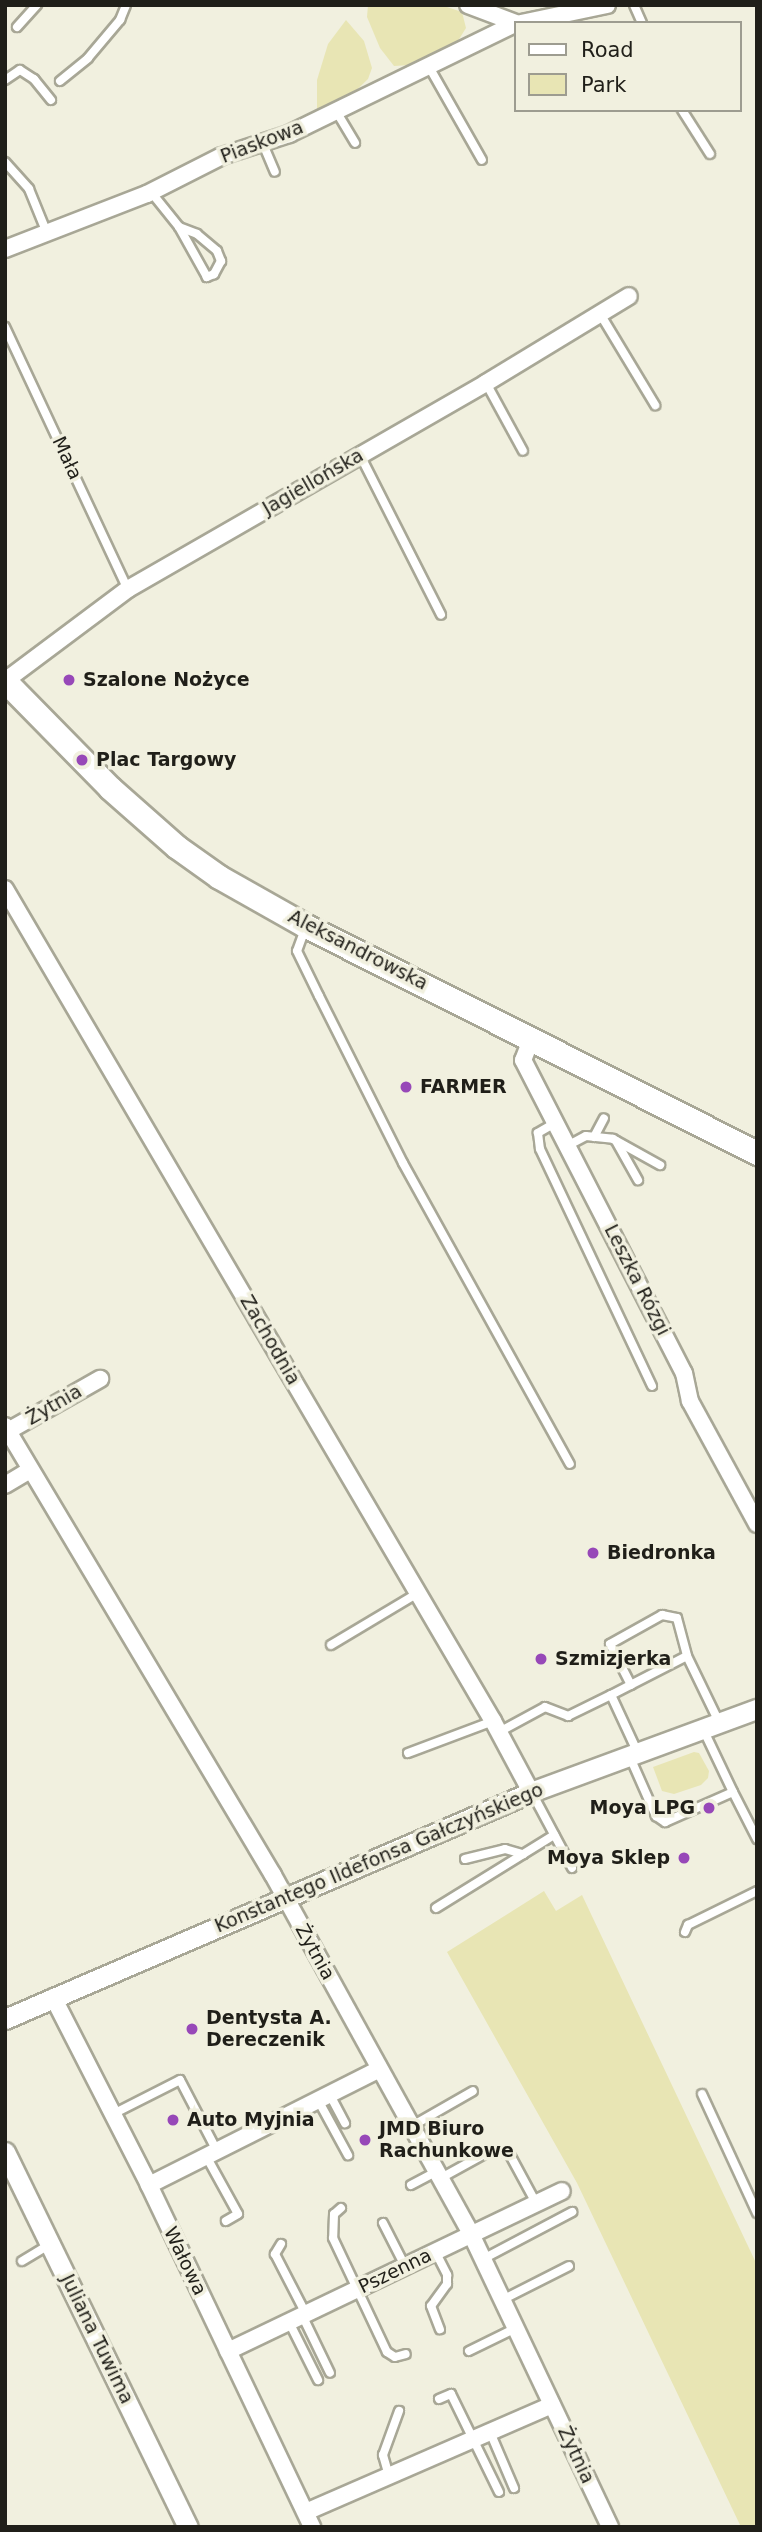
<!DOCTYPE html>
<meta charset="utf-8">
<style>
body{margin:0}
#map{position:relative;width:762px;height:2532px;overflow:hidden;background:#f1f0df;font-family:"DejaVu Sans",sans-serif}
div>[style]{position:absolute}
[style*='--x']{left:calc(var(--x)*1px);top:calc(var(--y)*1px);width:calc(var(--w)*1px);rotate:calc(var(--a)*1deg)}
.green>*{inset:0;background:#e8e5b4}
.roads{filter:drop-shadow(2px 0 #a8a796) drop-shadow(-2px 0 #a8a796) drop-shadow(0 2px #a8a796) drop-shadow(0 -2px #a8a796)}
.service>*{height:8px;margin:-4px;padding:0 4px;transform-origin:4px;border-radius:4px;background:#fff}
.minor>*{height:16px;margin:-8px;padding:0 8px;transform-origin:8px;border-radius:8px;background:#fff}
.tertiary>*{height:19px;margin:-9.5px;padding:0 9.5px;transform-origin:9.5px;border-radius:9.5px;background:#fff}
.secondary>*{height:23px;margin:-11.5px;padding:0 11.5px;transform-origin:11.5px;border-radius:11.5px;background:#fff}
.dots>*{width:19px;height:19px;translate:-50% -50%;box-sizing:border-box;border:4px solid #f1f0df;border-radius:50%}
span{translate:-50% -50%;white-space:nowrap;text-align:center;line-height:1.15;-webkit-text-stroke:7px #f1f0df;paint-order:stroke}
.street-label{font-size:19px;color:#201f19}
.poi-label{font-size:19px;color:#201f19;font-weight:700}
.left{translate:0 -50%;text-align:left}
.right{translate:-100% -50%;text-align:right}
.frame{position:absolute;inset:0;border:7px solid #201f19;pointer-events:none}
.legend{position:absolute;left:514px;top:21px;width:228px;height:91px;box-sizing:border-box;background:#f1f0df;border:2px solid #9d9c90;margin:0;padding:9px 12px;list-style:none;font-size:21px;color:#201f19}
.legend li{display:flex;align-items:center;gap:14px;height:35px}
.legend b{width:35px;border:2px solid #9d9c90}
</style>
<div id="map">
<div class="green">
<div style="clip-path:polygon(368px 5px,441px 5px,462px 12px,466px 28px,456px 44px,410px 65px,394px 66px,380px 48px,367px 17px)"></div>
<div style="clip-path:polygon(346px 20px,364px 41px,372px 68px,368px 79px,340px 106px,317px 111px,317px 80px,328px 44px)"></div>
<div style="clip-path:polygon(694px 1752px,699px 1753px,709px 1771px,708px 1778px,701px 1785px,674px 1794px,662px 1791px,653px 1767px)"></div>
<div style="clip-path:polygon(544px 1891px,556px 1911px,582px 1895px,757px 2265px,757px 2527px,741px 2527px,577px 2183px,447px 1952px)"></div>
</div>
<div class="roads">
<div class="service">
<div style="--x:634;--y:5;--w:20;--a:66"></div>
<div style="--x:17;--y:27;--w:30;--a:-48"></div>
<div style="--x:428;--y:65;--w:109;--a:60.4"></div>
<div style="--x:5;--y:80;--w:18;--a:-34"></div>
<div style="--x:20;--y:70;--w:17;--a:33"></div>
<div style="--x:34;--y:79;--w:27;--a:51"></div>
<div style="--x:60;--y:81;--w:36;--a:-39"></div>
<div style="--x:88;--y:58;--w:50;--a:-49.9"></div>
<div style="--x:120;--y:20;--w:16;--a:-68"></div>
<div style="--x:682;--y:110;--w:52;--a:57.5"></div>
<div style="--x:336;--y:111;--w:37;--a:59"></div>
<div style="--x:263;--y:144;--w:30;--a:67"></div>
<div style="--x:5;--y:162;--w:36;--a:48"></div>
<div style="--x:29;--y:189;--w:48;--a:67.8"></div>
<div style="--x:151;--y:192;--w:45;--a:51.3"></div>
<div style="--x:179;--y:227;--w:19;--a:21"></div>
<div style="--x:197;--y:234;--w:26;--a:40"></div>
<div style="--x:217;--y:251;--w:11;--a:68"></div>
<div style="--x:221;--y:261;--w:15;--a:118"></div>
<div style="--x:214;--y:274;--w:8;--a:157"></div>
<div style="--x:207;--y:277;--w:57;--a:-119.2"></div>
<div style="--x:599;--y:312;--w:109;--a:58.9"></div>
<div style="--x:5;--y:327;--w:289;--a:64.9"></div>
<div style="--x:486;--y:383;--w:77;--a:61.4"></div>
<div style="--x:360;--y:455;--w:179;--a:63.1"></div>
<div style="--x:305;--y:929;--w:23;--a:110"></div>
<div style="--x:297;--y:951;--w:50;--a:63.9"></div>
<div style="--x:319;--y:996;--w:187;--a:63.3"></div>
<div style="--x:403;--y:1163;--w:344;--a:61"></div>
<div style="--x:555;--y:1123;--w:20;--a:150"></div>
<div style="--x:538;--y:1133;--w:16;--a:83"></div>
<div style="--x:540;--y:1149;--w:262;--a:64.7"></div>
<div style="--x:594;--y:1137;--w:21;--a:-62"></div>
<div style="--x:616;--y:1141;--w:45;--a:60.6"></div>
<div style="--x:567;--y:1146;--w:21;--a:-28"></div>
<div style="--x:586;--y:1136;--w:27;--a:6"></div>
<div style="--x:613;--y:1139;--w:54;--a:29"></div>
<div style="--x:331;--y:1645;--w:101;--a:-30.9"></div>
<div style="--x:631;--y:1685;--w:46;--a:-117.1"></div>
<div style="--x:610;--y:1644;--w:60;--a:-29.1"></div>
<div style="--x:662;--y:1615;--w:15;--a:11"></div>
<div style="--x:677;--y:1618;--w:39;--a:75"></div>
<div style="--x:611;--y:1695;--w:85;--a:-27.2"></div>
<div style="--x:687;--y:1656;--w:73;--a:64.1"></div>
<div style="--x:499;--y:1732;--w:52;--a:-28.5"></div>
<div style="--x:545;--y:1707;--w:25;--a:21"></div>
<div style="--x:568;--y:1716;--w:48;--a:-26"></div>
<div style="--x:611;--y:1695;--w:62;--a:65.1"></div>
<div style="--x:408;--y:1753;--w:91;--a:-20.6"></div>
<div style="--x:629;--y:1755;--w:67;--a:66.1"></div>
<div style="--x:656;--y:1816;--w:11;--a:34"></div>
<div style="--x:665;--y:1822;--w:74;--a:-23.8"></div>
<div style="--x:733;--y:1792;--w:70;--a:-115.5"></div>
<div style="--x:733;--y:1792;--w:53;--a:62.9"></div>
<div style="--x:532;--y:1793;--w:85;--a:61.9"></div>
<div style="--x:465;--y:1859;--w:41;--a:-14"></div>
<div style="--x:505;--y:1849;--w:19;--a:16"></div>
<div style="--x:436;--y:1908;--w:139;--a:-31.7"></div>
<div style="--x:685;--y:1932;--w:8;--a:-67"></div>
<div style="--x:688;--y:1925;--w:77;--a:-26.2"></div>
<div style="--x:702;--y:2094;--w:131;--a:65.2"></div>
<div style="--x:330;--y:2095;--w:32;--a:62"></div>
<div style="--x:318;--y:2100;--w:63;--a:61.4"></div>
<div style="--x:113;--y:2114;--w:75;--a:-26.9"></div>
<div style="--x:180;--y:2080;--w:80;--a:62.5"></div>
<div style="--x:412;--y:2126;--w:70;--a:-29.8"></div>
<div style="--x:206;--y:2156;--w:66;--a:61.1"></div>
<div style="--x:238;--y:2214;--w:14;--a:150"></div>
<div style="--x:441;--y:2178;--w:58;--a:-28.8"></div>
<div style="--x:492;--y:2150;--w:17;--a:10"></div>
<div style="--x:509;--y:2153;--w:57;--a:61.6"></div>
<div style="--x:411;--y:2185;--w:30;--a:-28"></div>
<div style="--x:341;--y:2208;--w:9;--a:139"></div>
<div style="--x:334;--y:2214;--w:24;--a:92"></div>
<div style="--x:333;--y:2238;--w:126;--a:64.7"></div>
<div style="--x:387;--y:2352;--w:9;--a:32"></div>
<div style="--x:395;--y:2357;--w:11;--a:-15"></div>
<div style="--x:383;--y:2223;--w:48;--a:62.9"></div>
<div style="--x:281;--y:2244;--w:12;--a:121"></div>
<div style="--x:275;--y:2254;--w:68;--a:62.7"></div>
<div style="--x:435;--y:2251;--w:27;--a:63"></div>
<div style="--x:447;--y:2275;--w:9;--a:90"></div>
<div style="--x:447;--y:2284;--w:27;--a:126"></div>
<div style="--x:431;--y:2306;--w:25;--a:69"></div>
<div style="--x:483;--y:2259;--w:101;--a:-27.8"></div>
<div style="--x:22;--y:2261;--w:31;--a:-31"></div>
<div style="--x:502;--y:2300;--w:75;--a:-26.9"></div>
<div style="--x:302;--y:2315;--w:64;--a:64.2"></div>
<div style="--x:289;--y:2322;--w:65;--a:63.4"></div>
<div style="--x:469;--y:2351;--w:52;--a:-26.1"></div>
<div style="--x:439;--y:2399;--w:13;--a:-23"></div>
<div style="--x:451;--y:2394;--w:109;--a:63.9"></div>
<div style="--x:490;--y:2432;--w:61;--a:66.8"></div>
<div style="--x:389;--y:2476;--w:22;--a:-106"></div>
<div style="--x:383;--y:2455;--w:47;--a:-70"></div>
</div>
<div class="minor">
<div style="--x:468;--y:5;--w:51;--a:20.6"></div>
<div style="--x:521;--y:23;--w:88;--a:-11.8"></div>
<div style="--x:5;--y:249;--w:152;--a:-21.2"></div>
<div style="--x:147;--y:194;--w:84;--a:-26.9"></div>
<div style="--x:222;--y:156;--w:71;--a:-18.2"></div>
<div style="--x:289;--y:134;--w:251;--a:-26"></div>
<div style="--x:5;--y:681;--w:154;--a:-36.8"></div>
<div style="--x:128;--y:589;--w:413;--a:-29.9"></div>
<div style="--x:486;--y:383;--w:167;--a:-31.3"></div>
<div style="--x:5;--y:889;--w:965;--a:59.61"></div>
<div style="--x:493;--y:1721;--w:81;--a:61.8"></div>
<div style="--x:532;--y:1037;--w:25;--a:111"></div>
<div style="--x:523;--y:1060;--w:352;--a:62.8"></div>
<div style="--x:684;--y:1373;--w:29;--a:78"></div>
<div style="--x:690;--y:1401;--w:140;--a:61.4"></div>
<div style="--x:5;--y:1426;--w:523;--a:59.17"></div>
<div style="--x:273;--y:1875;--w:410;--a:61.1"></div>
<div style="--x:471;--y:2234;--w:324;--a:64.6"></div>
<div style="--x:8;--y:1431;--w:106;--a:-29.5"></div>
<div style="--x:5;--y:1485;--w:29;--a:-31"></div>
<div style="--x:53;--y:1997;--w:211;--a:62.9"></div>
<div style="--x:149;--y:2185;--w:379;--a:64.5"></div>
<div style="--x:149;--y:2185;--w:258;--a:-26.7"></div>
<div style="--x:228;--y:2351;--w:370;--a:-25.6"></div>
<div style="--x:306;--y:2512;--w:268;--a:-23.5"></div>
</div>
<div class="tertiary">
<div style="--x:5;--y:2019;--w:573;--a:-23.34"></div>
<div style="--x:531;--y:1792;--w:241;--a:-20.2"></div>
<div style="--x:5;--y:2152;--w:417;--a:64"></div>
</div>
<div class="secondary">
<div style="--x:5;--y:681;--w:150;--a:45.5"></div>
<div style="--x:110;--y:788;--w:89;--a:41.4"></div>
<div style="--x:177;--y:847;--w:52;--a:35.5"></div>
<div style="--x:219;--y:877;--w:100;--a:29.4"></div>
<div style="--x:306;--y:926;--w:505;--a:26.72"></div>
</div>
</div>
<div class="dots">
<div style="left:69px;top:680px;background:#9748b8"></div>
<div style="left:82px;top:760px;background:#9748b8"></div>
<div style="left:406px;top:1087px;background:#9748b8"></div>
<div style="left:593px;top:1553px;background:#9748b8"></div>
<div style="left:541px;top:1659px;background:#9748b8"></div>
<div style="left:709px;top:1808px;background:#9748b8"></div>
<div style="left:684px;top:1858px;background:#9748b8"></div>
<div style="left:192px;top:2029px;background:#9748b8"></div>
<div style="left:173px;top:2120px;background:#9748b8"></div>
<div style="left:365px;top:2140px;background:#9748b8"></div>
</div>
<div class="street-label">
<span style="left:262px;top:142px;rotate:-21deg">Piaskowa</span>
<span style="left:67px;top:458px;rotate:65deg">Mała</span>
<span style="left:313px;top:482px;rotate:-30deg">Jagiellońska</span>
<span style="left:358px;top:950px;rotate:27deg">Aleksandrowska</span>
<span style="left:637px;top:1280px;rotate:63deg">Leszka Rózgi</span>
<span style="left:270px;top:1340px;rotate:60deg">Zachodnia</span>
<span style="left:54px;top:1405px;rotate:-30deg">Żytnia</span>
<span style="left:379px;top:1858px;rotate:-23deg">Konstantego Ildefonsa Gałczyńskiego</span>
<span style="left:315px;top:1952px;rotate:61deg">Żytnia</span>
<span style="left:185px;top:2261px;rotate:64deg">Wałowa</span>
<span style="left:395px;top:2271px;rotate:-26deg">Pszenna</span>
<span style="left:97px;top:2339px;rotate:64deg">Juliana Tuwima</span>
<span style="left:576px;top:2455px;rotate:65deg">Żytnia</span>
</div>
<div class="poi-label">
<span class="left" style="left:83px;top:680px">Szalone Nożyce</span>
<span class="left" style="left:96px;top:760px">Plac Targowy</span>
<span class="left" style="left:420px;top:1087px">FARMER</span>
<span class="left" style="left:607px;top:1553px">Biedronka</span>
<span class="left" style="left:555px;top:1659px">Szmizjerka</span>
<span class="right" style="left:695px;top:1808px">Moya LPG</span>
<span class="right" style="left:670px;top:1858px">Moya Sklep</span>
<span class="left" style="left:206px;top:2029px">Dentysta A.<br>Dereczenik</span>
<span class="left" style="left:187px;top:2120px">Auto Myjnia</span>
<span class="left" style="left:379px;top:2140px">JMD Biuro<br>Rachunkowe</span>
</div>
<div class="frame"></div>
<ul class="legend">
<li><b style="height:9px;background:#fff"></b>Road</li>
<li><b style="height:19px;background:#e8e5b4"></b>Park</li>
</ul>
</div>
